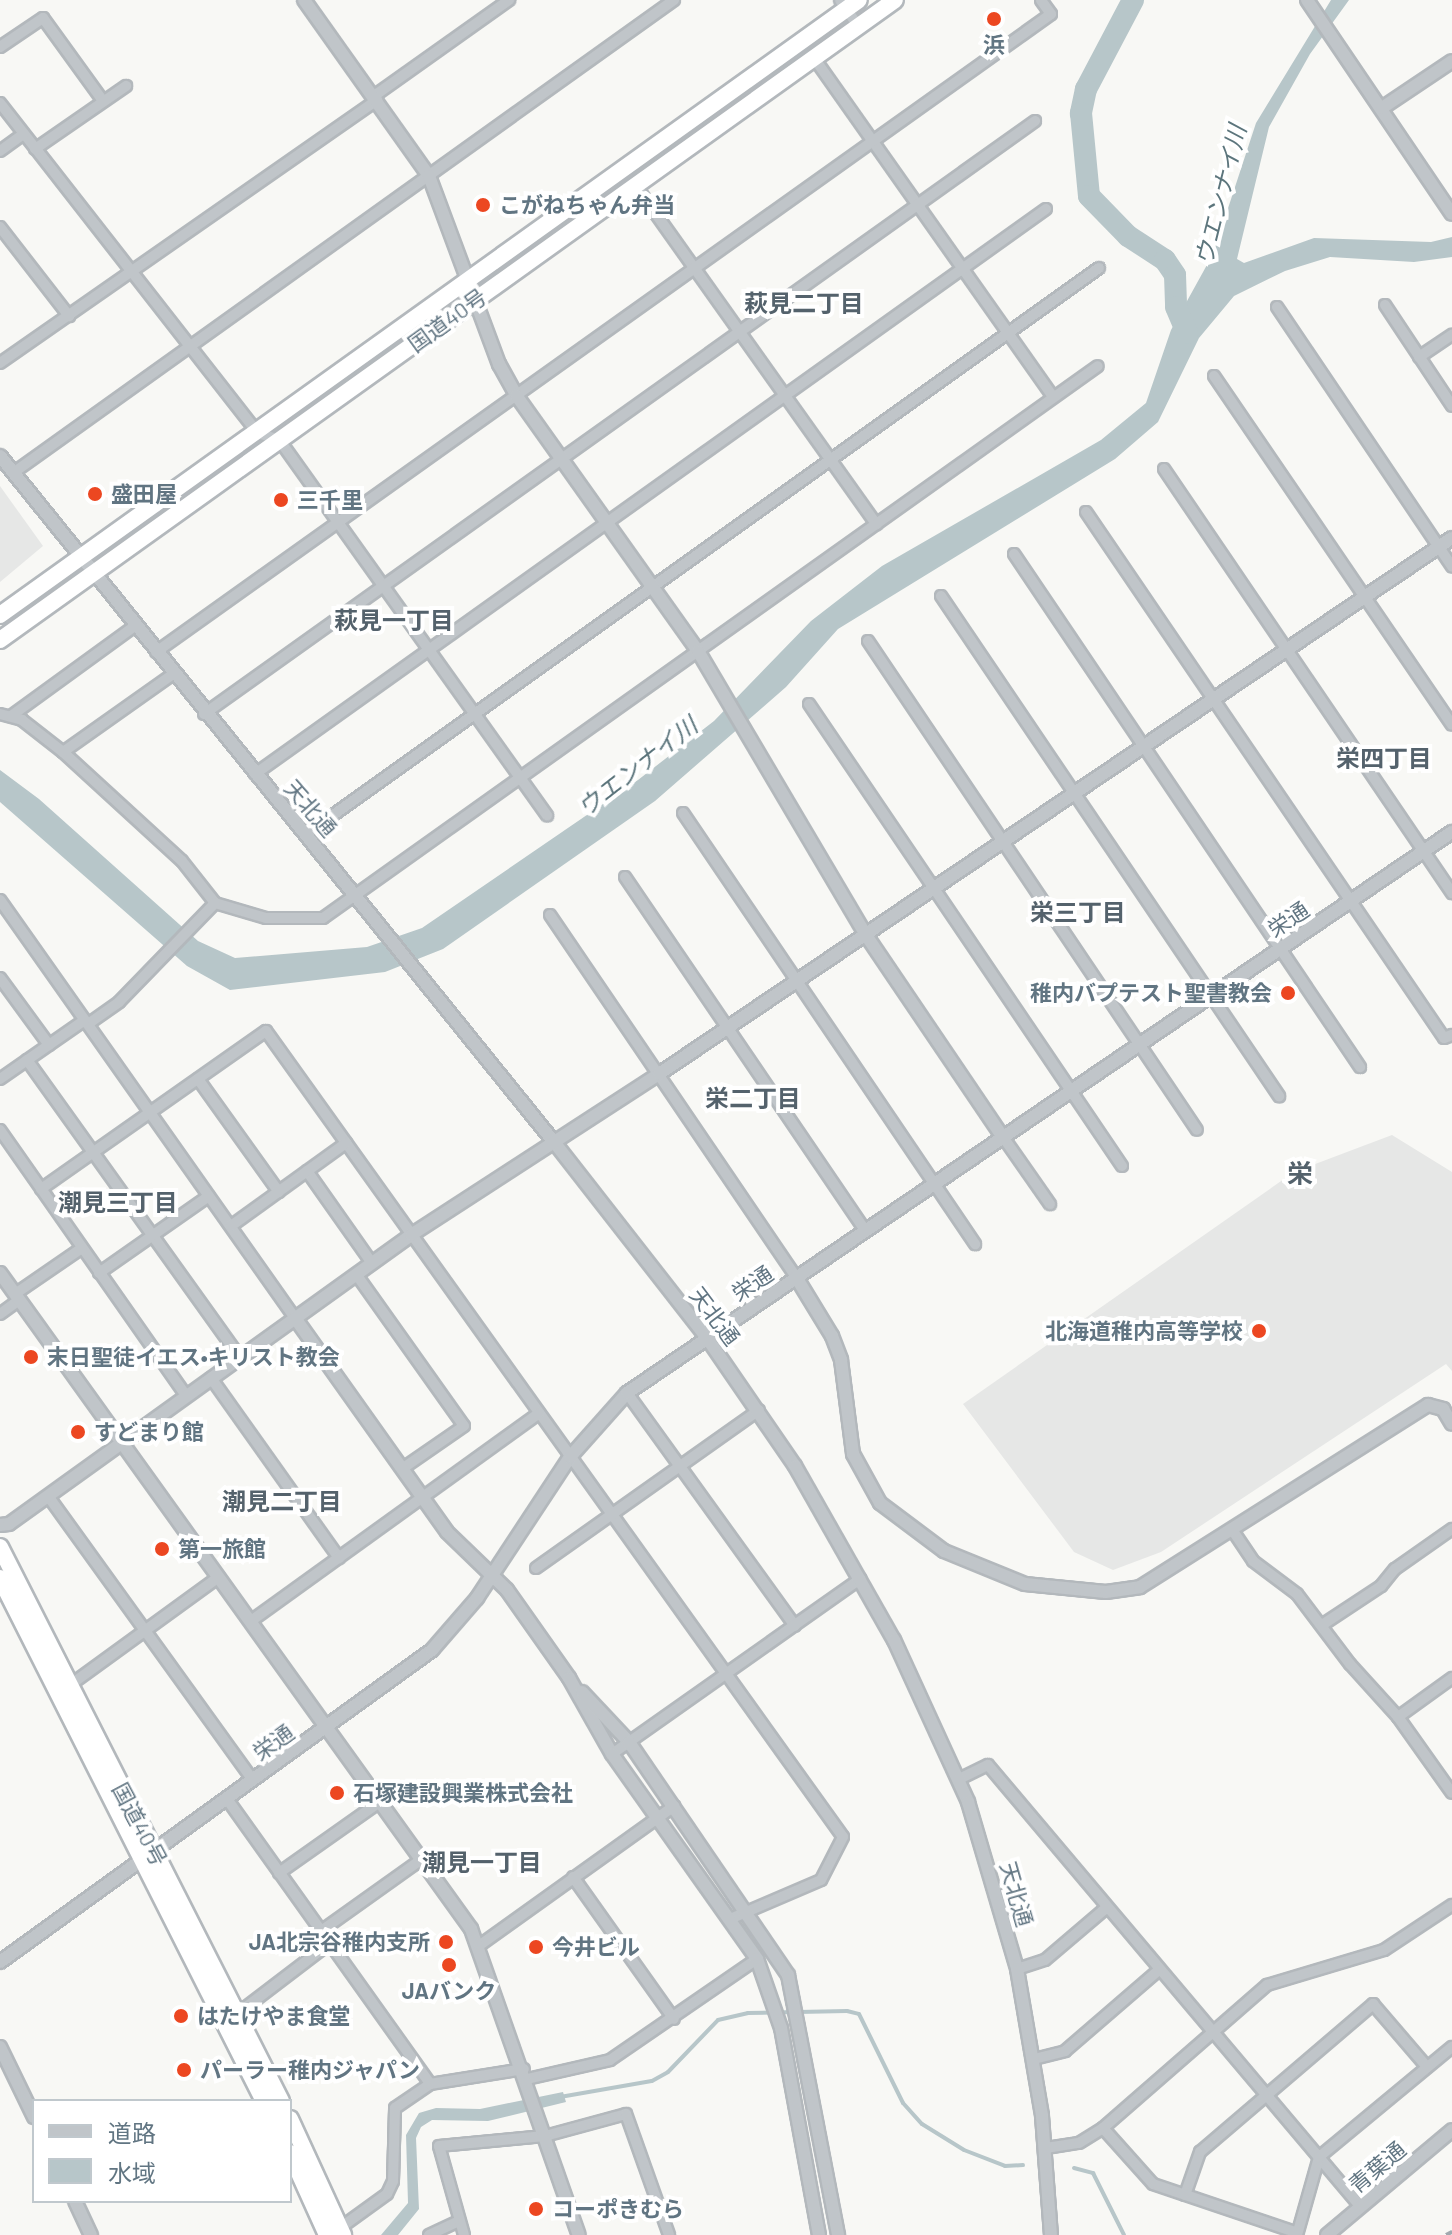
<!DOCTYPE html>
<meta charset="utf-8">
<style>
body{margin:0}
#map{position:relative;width:1452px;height:2235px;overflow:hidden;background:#f8f8f5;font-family:Barlow,"Noto Sans JP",sans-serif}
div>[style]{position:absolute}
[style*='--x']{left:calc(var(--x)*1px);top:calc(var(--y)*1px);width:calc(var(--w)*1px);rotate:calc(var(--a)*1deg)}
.built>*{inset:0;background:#e6e7e6}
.water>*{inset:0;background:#b7c6c9}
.stream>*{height:4px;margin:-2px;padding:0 2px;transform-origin:2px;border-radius:2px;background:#b7c6c9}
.river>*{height:22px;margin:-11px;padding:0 11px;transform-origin:11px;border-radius:11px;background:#b7c6c9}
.roads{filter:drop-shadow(2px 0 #b3b8bc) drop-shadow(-2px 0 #b3b8bc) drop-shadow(0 2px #b3b8bc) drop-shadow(0 -2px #b3b8bc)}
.minor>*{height:10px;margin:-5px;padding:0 5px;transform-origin:5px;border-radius:5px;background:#c0c5c9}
.tertiary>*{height:12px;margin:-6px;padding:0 6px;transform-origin:6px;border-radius:6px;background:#c0c5c9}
.trunk>*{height:16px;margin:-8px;padding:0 8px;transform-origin:8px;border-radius:8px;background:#fff}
.rail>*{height:4px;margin-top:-2px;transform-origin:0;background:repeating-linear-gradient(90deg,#a1a9af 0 12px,transparent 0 18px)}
.dots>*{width:22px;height:22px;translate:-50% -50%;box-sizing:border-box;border:4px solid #fff;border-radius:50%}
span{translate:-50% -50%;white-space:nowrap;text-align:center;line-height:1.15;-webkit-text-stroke:8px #fff;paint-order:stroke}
.poi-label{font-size:22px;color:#617582;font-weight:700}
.left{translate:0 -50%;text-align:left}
.right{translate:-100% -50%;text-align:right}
.street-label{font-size:22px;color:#617582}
.water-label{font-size:24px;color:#5c757c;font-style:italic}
.neighbourhood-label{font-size:24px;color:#54626c;font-weight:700}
.quarter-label{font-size:26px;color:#54626c;font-weight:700}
.legend{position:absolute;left:32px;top:2099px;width:260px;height:104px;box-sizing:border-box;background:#fff;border:2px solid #c0c8cd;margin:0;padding:10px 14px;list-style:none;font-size:24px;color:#617582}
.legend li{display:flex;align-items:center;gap:16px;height:40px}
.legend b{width:40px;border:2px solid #c0c8cd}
</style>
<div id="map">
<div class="built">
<div style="clip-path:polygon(0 486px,43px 546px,0 582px)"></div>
<div style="clip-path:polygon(1392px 1135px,1452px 1172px,1452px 1371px,1446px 1364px,1161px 1552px,1113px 1570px,1074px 1552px,963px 1404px,1294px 1172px)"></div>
</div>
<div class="water">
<div style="clip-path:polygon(1331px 0,1349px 0,1310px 54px,1269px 127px,1237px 259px,1244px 263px,1314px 238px,1431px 242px,1452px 237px,1452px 257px,1414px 262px,1330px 257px,1285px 271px,1234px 296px,1199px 338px,1158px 422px,1115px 459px,838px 629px,786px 687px,655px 801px,443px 949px,385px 972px,230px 990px,187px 966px,0 802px,0 770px,39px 799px,198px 941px,235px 958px,367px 947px,422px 928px,638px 780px,714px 721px,811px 621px,882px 566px,1101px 440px,1146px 403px,1171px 330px,1213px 254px,1256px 123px)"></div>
<div style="clip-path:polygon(563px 2092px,566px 2102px,488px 2121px,432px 2120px,421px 2127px,416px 2138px,419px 2209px,398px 2235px,381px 2235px,408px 2203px,406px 2135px,419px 2113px,436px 2108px,480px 2109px)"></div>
</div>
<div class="stream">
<div style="--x:560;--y:2097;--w:93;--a:-9.9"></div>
<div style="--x:652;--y:2081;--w:18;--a:-29"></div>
<div style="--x:668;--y:2072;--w:72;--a:-46.1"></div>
<div style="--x:718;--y:2020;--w:31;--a:-13"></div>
<div style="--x:748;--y:2013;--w:99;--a:-1.2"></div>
<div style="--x:847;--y:2011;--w:12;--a:14"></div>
<div style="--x:859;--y:2014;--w:99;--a:63.7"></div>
<div style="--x:903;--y:2103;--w:28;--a:48"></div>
<div style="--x:922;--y:2124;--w:49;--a:31.8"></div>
<div style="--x:964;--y:2150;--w:44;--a:21.3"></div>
<div style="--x:1005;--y:2166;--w:18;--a:-3"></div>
<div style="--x:1074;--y:2168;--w:20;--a:15"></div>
<div style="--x:1093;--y:2173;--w:69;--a:63.4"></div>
</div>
<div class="river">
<div style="--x:1133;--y:0;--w:101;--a:117.8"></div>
<div style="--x:1086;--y:89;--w:25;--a:102"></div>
<div style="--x:1081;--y:113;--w:83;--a:84.5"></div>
<div style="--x:1089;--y:196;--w:56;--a:45.7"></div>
<div style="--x:1128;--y:236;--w:44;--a:33"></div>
<div style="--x:1165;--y:260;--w:18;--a:56"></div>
<div style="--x:1175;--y:275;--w:32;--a:88"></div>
<div style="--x:1176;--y:307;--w:28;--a:67"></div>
</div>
<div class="roads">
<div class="minor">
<div style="--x:840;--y:0;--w:32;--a:55"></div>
<div style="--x:0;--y:47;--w:52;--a:-34"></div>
<div style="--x:43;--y:18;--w:102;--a:54.1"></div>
<div style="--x:814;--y:58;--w:415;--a:54.8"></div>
<div style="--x:374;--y:96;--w:166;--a:-35.4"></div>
<div style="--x:0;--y:103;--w:417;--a:52"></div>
<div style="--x:257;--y:432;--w:25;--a:21"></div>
<div style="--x:280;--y:441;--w:460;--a:54.5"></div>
<div style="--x:35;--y:149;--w:111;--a:-34.7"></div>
<div style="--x:0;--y:151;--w:29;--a:-36"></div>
<div style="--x:636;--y:186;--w:415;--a:54.6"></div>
<div style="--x:0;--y:227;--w:113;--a:52.2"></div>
<div style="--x:1385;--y:305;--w:121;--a:56.4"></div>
<div style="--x:1277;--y:307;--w:313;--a:56"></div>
<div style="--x:1419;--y:357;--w:40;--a:-34"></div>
<div style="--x:0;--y:363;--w:460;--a:-34.9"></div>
<div style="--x:1214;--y:376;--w:422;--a:55.7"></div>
<div style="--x:1164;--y:469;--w:513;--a:55.81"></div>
<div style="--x:13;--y:473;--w:813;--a:-35.59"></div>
<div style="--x:1086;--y:512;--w:636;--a:55.76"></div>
<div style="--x:1444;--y:1038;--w:9;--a:-21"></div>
<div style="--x:1014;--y:554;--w:619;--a:56"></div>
<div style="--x:941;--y:596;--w:604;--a:55.94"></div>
<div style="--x:868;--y:641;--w:589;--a:56.07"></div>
<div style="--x:156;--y:652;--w:1099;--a:-35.48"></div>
<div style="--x:1051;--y:14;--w:17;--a:-126"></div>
<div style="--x:809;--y:704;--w:558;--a:55.88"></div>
<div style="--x:0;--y:714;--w:23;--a:15"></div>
<div style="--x:22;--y:720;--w:52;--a:38"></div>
<div style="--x:63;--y:752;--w:161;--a:42.5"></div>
<div style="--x:182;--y:861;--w:53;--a:51.8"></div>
<div style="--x:215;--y:903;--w:53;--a:16.4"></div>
<div style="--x:266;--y:918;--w:57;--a:0"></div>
<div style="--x:323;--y:918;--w:951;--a:-35.46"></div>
<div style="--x:204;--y:714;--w:1021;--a:-35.51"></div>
<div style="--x:11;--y:716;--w:153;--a:-36"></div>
<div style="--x:63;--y:752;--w:135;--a:-35.3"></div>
<div style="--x:255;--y:774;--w:972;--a:-35.54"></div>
<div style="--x:683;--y:813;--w:521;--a:55.88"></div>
<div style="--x:308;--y:833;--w:972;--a:-35.54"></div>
<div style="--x:625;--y:877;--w:427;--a:55.8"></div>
<div style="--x:0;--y:900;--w:512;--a:54.79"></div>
<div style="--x:550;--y:915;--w:438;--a:55.8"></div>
<div style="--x:0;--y:978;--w:83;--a:53.8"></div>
<div style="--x:88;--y:1024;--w:38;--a:-35"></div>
<div style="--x:119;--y:1002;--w:138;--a:-45.9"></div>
<div style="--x:27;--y:1060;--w:365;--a:54.4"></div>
<div style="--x:0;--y:1079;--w:103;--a:-34.8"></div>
<div style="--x:198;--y:1079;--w:139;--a:54.4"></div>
<div style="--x:0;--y:1130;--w:325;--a:55"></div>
<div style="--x:1003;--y:1137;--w:82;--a:55"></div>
<div style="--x:307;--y:1171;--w:113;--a:54.8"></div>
<div style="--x:41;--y:1189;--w:275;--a:-35.1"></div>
<div style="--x:266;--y:1031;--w:991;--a:54.4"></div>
<div style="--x:843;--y:1837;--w:48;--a:117.1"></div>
<div style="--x:821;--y:1880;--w:99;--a:156.8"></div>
<div style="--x:231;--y:1226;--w:142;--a:-35.8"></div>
<div style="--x:99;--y:1273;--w:134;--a:-35"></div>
<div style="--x:356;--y:1274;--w:186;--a:54.6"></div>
<div style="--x:464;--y:1426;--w:75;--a:145.3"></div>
<div style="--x:15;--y:1294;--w:81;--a:-34.5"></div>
<div style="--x:0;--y:1314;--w:24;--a:-36"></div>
<div style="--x:211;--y:1378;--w:221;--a:54.6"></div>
<div style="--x:627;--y:1393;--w:287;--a:54.2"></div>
<div style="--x:48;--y:1496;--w:350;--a:54.2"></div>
<div style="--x:1233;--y:1531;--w:36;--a:56"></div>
<div style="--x:1253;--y:1561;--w:55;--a:36.9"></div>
<div style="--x:1297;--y:1594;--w:88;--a:52.9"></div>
<div style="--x:1350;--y:1664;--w:72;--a:47.8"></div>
<div style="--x:1398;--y:1717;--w:93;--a:54.6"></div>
<div style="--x:536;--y:1568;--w:273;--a:-35.3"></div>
<div style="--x:251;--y:1621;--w:355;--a:-35.8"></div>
<div style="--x:1322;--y:1625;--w:71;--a:-33.5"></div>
<div style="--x:1381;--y:1586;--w:22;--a:-51"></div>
<div style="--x:1395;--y:1569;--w:70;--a:-35.1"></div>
<div style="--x:66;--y:1688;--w:189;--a:-36"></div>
<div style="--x:1398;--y:1717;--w:67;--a:-35.8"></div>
<div style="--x:612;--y:1754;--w:304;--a:-35.2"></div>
<div style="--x:959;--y:1779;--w:32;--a:-26"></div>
<div style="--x:988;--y:1765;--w:577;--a:49.85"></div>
<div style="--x:227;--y:1799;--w:350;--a:54.5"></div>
<div style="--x:279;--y:1873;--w:125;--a:-35.2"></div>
<div style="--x:573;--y:1877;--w:174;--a:54.6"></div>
<div style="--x:321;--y:1931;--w:124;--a:-35.5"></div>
<div style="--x:480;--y:1945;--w:239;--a:-35.6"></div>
<div style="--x:1017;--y:1969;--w:29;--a:-18"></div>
<div style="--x:1045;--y:1960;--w:80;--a:-40.4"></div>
<div style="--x:233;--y:2017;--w:122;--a:-37.3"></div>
<div style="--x:1034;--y:2059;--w:32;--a:-14"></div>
<div style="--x:1065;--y:2051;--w:124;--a:-40.8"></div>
<div style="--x:527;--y:2079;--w:85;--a:-12.9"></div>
<div style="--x:610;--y:2060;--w:178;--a:-34.5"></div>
<div style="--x:1046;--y:2148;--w:33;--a:-9"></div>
<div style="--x:1079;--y:2143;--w:28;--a:-32"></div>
<div style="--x:1185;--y:2195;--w:46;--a:-70.8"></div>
<div style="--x:1200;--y:2152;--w:228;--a:-40.5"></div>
<div style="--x:1373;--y:2004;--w:83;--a:49.4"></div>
<div style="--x:340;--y:2228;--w:58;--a:-35.9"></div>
<div style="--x:387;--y:2194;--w:14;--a:-65"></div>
<div style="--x:393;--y:2181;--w:73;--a:-88.4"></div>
<div style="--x:395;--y:2108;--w:42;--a:-34.4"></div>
<div style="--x:430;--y:2084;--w:95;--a:-9.1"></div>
<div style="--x:1295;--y:2232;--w:150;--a:-161.3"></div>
<div style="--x:1153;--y:2184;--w:75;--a:-131.8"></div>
<div style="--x:1103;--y:2128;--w:218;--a:-41.1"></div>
<div style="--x:1267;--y:1985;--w:122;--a:-16.7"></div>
<div style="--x:1384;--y:1950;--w:82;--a:-33.5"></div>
<div style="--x:429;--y:2235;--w:33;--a:-25"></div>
<div style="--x:464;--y:2235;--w:92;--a:-105.7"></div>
<div style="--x:439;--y:2146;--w:106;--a:-5.4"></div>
<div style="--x:545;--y:2136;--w:84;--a:-15.2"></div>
<div style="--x:626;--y:2114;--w:128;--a:70.4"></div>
<div style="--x:1297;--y:2235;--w:81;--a:-74.2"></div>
<div style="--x:1319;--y:2157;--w:173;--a:-39.6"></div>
</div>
<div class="tertiary">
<div style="--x:304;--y:0;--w:216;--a:54.6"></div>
<div style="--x:429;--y:176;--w:201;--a:69.6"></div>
<div style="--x:499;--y:364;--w:35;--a:61"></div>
<div style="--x:516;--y:395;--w:314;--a:54.6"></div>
<div style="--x:698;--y:651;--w:330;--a:59.4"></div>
<div style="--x:866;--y:935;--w:244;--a:55.9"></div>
<div style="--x:1307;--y:0;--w:258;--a:55.9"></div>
<div style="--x:1382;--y:108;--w:84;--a:-33.9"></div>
<div style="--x:0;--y:456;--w:882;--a:51.08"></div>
<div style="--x:554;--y:1142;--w:249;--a:52"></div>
<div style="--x:707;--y:1338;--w:155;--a:55.5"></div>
<div style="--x:795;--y:1466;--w:200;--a:60.4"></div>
<div style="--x:894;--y:1640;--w:178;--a:65.4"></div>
<div style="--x:968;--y:1802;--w:174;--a:73.6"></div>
<div style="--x:1017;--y:1969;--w:149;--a:80.3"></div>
<div style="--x:1042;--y:2116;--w:119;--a:85.7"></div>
<div style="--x:0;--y:1273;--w:808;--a:54.32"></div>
<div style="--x:471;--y:1929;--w:324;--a:70.6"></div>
<div style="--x:796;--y:1277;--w:69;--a:58.6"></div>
<div style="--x:832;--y:1336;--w:26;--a:69"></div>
<div style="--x:841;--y:1360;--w:95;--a:82.7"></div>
<div style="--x:853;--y:1454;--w:56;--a:61.1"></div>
<div style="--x:880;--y:1503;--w:80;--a:36.9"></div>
<div style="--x:944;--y:1551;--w:87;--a:22.2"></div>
<div style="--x:1025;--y:1584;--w:81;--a:5.6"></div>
<div style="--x:1106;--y:1592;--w:34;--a:-8"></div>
<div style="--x:1140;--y:1587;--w:341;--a:-32.3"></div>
<div style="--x:1428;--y:1405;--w:16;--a:15"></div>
<div style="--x:1443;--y:1409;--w:17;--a:59"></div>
<div style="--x:295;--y:1318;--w:262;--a:54.6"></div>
<div style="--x:447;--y:1532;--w:83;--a:44"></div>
<div style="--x:507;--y:1590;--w:108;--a:54.8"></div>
<div style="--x:569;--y:1678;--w:87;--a:60.5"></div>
<div style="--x:612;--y:1754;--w:251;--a:54.7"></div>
<div style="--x:757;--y:1959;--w:73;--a:70.8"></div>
<div style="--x:781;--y:2028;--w:210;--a:79.6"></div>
<div style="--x:0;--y:1525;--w:9;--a:-6"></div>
<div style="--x:9;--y:1524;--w:495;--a:-35.7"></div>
<div style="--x:411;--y:1235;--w:296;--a:-33"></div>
<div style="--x:659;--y:1074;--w:957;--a:-34.06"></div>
<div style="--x:582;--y:1692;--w:69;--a:46.8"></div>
<div style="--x:629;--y:1742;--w:282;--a:55.7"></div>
<div style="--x:788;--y:1975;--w:265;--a:79.1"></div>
<div style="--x:0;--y:1962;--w:533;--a:-35.84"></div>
<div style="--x:432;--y:1650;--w:69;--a:-49.1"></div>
<div style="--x:477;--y:1598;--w:169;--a:-56.6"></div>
<div style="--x:570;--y:1457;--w:86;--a:-48.3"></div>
<div style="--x:627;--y:1393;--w:998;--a:-34.22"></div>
<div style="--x:0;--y:2047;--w:78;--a:64.1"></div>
<div style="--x:75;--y:2201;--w:38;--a:65"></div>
<div style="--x:1327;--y:2235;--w:163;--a:-40"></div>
</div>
<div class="trunk">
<div style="--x:0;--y:615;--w:1056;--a:-35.6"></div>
<div style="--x:0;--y:640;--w:1100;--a:-35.57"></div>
<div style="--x:0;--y:1547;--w:621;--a:63.1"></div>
<div style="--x:0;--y:1578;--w:586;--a:63.22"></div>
<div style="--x:290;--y:2119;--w:128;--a:65.4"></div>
<div style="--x:290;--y:2153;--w:90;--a:65.7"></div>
</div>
</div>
<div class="rail">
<div style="--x:1446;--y:2235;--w:7;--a:-27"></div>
</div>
<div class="dots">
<div style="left:994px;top:19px;background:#ec4721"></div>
<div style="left:483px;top:205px;background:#ec4721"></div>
<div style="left:95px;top:494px;background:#ec4721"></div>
<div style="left:281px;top:500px;background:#ec4721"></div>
<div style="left:1288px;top:993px;background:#ec4721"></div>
<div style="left:1259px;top:1331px;background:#ec4721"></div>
<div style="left:31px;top:1357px;background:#ec4721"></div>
<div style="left:78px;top:1432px;background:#ec4721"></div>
<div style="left:162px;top:1549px;background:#ec4721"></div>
<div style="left:337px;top:1793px;background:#ec4721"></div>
<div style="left:446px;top:1942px;background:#ec4721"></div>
<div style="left:536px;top:1947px;background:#ec4721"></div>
<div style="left:449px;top:1965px;background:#ec4721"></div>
<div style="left:181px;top:2016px;background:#ec4721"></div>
<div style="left:184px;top:2070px;background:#ec4721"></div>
<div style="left:536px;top:2209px;background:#ec4721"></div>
</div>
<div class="poi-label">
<span style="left:994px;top:45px">浜</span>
<span class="left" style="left:499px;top:205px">こがねちゃん弁当</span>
<span class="left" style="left:111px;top:494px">盛田屋</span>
<span class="left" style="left:297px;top:500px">三千里</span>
<span class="right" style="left:1272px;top:993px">稚内バプテスト聖書教会</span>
<span class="right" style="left:1243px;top:1331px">北海道稚内高等学校</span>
<span class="left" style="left:47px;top:1357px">末日聖徒イエス•キリスト教会</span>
<span class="left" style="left:94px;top:1432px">すどまり館</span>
<span class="left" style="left:178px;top:1549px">第一旅館</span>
<span class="left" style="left:353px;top:1793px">石塚建設興業株式会社</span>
<span class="right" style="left:430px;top:1942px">JA北宗谷稚内支所</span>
<span class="left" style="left:552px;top:1947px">今井ビル</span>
<span style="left:449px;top:1991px">JAバンク</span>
<span class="left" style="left:197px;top:2016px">はたけやま食堂</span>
<span class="left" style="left:200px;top:2070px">パーラー稚内ジャパン</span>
<span class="left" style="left:552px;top:2209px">コーポきむら</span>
</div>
<div class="street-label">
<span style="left:447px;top:320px;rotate:-36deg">国道40号</span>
<span style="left:311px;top:808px;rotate:49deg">天北通</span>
<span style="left:1288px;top:919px;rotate:-34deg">栄通</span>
<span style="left:752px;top:1283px;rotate:-34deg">栄通</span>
<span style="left:715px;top:1316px;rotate:53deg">天北通</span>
<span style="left:273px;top:1742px;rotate:-36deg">栄通</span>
<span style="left:140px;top:1824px;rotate:62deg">国道40号</span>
<span style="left:1017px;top:1894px;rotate:74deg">天北通</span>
<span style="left:1377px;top:2167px;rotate:-40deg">青葉通</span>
</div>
<div class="water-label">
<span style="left:1220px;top:195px;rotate:-76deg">ウエンナイ川</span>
<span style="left:637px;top:766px;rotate:-38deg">ウエンナイ川</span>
</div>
<div class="neighbourhood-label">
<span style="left:804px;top:303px">萩見二丁目</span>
<span style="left:394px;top:620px">萩見一丁目</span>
<span style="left:1384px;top:758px">栄四丁目</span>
<span style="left:1078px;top:912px">栄三丁目</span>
<span style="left:753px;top:1098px">栄二丁目</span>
<span style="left:118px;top:1202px">潮見三丁目</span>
<span style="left:282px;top:1501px">潮見二丁目</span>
<span style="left:482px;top:1862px">潮見一丁目</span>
</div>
<div class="quarter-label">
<span style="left:1300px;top:1173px">栄</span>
</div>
<ul class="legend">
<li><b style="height:10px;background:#c0c5c9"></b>道路</li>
<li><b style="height:22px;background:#b7c6c9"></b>水域</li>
</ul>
</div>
